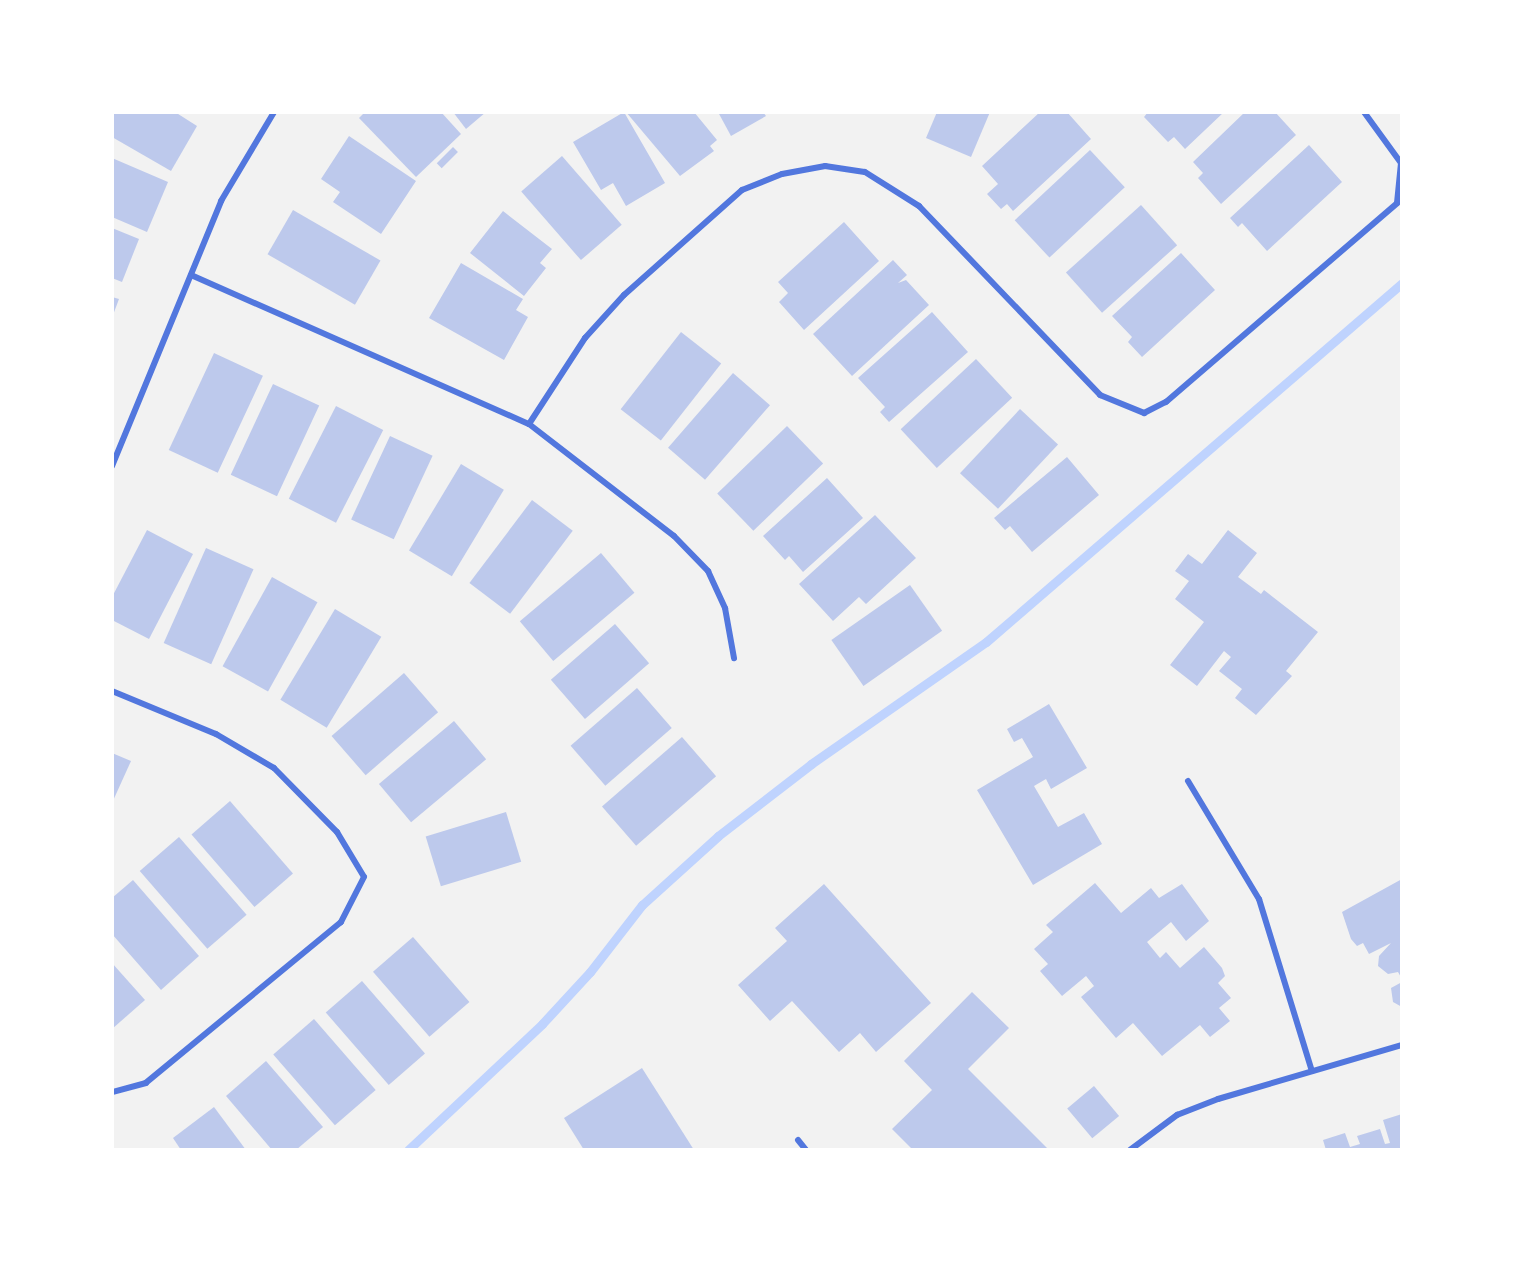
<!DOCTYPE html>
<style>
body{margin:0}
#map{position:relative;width:1514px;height:1262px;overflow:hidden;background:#f2f2f2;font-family:"DM Sans",sans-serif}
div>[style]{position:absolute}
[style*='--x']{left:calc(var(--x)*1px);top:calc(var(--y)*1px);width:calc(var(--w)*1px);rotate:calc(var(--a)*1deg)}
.stream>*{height:9px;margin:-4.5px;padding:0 4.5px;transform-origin:4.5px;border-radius:4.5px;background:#bfd3fe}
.building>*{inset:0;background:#bdc9ec;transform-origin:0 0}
.minor>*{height:6px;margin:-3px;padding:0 3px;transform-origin:3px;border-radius:3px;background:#5277de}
span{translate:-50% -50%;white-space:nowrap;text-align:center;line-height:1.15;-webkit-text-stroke:4.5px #fff;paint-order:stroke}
.frame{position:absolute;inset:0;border:114px solid #fff;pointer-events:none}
</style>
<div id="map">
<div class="stream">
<div style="--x:408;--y:1150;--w:184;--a:-43.2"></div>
<div style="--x:542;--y:1024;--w:71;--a:-47.3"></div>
<div style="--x:590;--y:972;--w:85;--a:-52.2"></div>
<div style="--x:642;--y:905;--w:103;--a:-42.2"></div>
<div style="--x:718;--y:836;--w:118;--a:-37.7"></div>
<div style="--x:811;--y:764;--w:213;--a:-34.9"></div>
<div style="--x:986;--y:642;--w:549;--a:-40.79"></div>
</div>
<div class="building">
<div style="clip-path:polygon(112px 112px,175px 112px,197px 126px,171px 171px,112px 137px)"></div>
<div style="clip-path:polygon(365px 112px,441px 112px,461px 134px,416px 177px,359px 118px)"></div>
<div style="clip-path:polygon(453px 112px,486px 112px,466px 129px)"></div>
<div style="clip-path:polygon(624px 112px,665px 183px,626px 206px,613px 183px,601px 190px,573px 142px)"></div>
<div style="clip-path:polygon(626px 112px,694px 112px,717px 140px,710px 146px,714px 151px,680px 176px)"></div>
<div style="clip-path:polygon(718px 112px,763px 112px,766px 116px,731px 136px)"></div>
<div style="clip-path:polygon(937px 112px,990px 112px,971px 157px,926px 138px)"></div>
<div style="clip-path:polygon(1040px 112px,1067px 112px,1091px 139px,1013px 211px,1007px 204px,1001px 209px,987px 194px,998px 184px,982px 166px)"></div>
<div style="clip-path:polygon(1148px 112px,1224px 112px,1185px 149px,1174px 137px,1168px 142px,1144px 117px)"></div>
<div style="clip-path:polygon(1245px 112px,1275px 112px,1296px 135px,1221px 204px,1198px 178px,1203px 173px,1193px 162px)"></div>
<div style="clip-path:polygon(349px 136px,416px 181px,381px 234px,333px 202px,340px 192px,321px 179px)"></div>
<div style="clip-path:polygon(1309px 145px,1342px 182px,1267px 251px,1242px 223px,1238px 227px,1230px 218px)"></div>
<div style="left:453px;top:147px;width:7px;height:23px;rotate:45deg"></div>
<div style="left:1090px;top:150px;width:51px;height:103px;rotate:47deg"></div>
<div style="left:562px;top:156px;width:91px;height:54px;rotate:49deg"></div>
<div style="clip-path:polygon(112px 158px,168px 182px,147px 232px,112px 217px)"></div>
<div style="left:1141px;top:205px;width:54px;height:101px;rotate:48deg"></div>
<div style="left:293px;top:210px;width:101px;height:51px;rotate:30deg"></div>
<div style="clip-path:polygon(503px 211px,552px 249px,540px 263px,546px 268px,524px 296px,470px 253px)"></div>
<div style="clip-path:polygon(844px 222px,879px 261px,804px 330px,779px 302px,788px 293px,778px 282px)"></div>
<div style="clip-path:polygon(112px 228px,139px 239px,122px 282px,112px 278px)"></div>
<div style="clip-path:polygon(1181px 253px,1215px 290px,1142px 357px,1128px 342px,1132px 337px,1112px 316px)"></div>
<div style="clip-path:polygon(893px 260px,907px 275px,898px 283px,906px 280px,929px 305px,852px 376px,813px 334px)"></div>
<div style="clip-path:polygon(461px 263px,523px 299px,516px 310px,528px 317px,504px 360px,429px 318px)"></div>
<div style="clip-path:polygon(112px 297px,119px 299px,113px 315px,112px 315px)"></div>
<div style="clip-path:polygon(932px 312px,968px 352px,889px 422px,880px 412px,885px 407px,858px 378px)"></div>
<div style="left:681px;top:332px;width:51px;height:98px;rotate:38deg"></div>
<div style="left:214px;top:353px;width:54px;height:107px;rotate:25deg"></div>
<div style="left:976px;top:359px;width:53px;height:103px;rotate:47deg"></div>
<div style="left:733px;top:373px;width:49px;height:99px;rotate:41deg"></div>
<div style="left:273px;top:384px;width:51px;height:100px;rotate:25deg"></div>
<div style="left:336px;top:406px;width:53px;height:104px;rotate:27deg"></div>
<div style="left:1020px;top:409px;width:52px;height:88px;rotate:43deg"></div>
<div style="left:787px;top:426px;width:52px;height:97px;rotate:46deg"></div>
<div style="left:390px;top:436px;width:47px;height:92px;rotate:25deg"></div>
<div style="clip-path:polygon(1067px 457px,1099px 495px,1032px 552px,1010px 526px,1005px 530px,994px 518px)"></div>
<div style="left:461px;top:464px;width:50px;height:101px;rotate:31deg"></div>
<div style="clip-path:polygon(827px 478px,863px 518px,803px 572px,789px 556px,785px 560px,763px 536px)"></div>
<div style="left:532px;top:500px;width:51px;height:104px;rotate:37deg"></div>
<div style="clip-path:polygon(875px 515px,916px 558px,866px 604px,859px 597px,833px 621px,799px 584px)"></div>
<div style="clip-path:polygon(147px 530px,193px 554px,149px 639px,112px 620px,112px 597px)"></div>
<div style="clip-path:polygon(1228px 530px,1257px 553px,1238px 577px,1261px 594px,1264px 590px,1318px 632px,1286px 671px,1292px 676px,1256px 715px,1235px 698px,1242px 689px,1219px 671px,1231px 657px,1224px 651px,1197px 686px,1170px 665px,1204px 622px,1175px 599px,1189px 581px,1175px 571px,1188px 554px,1202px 564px)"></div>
<div style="left:206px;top:548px;width:52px;height:104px;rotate:24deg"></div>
<div style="left:601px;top:553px;width:52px;height:106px;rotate:50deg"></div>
<div style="left:272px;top:577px;width:52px;height:102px;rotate:29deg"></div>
<div style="left:910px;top:585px;width:56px;height:96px;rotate:55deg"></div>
<div style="left:335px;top:609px;width:54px;height:106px;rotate:31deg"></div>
<div style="left:615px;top:624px;width:52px;height:85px;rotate:49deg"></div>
<div style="left:404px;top:673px;width:52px;height:96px;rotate:49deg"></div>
<div style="left:637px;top:688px;width:53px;height:88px;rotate:49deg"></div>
<div style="clip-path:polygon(1049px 704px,1087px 768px,1051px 789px,1046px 779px,1034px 786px,1058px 827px,1084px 813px,1102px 844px,1033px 885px,977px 790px,1033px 757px,1022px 738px,1014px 742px,1007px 729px)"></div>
<div style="left:454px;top:721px;width:50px;height:98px;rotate:50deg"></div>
<div style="left:682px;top:737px;width:52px;height:106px;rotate:49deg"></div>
<div style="clip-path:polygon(112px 753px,131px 761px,112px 803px)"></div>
<div style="left:230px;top:801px;width:96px;height:51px;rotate:49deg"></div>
<div style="left:506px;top:812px;width:52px;height:84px;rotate:73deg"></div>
<div style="left:179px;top:837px;width:103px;height:52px;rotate:49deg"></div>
<div style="clip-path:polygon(1402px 879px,1402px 979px,1398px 972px,1388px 974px,1378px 966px,1379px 956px,1391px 943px,1369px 954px,1363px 943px,1357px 946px,1351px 939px,1342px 912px)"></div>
<div style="clip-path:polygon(133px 880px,199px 956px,161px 990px,112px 934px,112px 898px)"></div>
<div style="clip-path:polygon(1095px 883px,1121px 913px,1151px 888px,1159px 898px,1182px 884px,1209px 921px,1186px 941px,1171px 922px,1147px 942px,1160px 958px,1166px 952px,1180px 968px,1204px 947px,1222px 968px,1225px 976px,1218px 983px,1231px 998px,1219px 1008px,1230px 1021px,1210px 1037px,1200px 1025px,1162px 1056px,1133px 1023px,1116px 1038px,1081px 997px,1094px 986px,1086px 976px,1062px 996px,1040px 971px,1048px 964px,1034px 949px,1053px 932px,1046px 925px)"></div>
<div style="clip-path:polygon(824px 884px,931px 1003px,876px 1052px,860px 1033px,839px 1052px,792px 1001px,770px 1021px,738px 985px,787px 941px,775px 928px)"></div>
<div style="left:413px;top:937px;width:86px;height:53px;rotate:49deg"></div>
<div style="clip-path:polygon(112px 963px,145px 1000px,112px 1029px)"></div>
<div style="left:362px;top:981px;width:96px;height:48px;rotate:49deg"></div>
<div style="clip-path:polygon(1402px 982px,1402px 1007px,1393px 1002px,1391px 988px)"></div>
<div style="clip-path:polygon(972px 992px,1009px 1028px,968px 1069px,1049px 1150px,913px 1150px,892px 1129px,932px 1090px,904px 1061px)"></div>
<div style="left:314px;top:1019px;width:94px;height:54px;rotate:49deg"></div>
<div style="clip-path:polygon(266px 1061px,323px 1127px,296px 1150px,272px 1150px,226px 1096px)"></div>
<div style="clip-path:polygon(642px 1068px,694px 1150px,584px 1150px,564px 1118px)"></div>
<div style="left:1094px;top:1086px;width:39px;height:35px;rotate:50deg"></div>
<div style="clip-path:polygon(214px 1107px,246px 1150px,181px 1150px,173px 1138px)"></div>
<div style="clip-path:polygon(1402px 1114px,1402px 1150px,1326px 1150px,1323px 1140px,1345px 1133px,1350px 1147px,1360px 1144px,1357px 1136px,1380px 1129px,1385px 1144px,1390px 1143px,1383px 1120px)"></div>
</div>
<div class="minor">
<div style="--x:191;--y:275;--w:369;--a:23.8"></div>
<div style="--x:529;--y:424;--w:183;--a:37.7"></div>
<div style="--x:674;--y:536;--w:49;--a:45.8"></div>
<div style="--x:708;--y:571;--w:41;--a:65.3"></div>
<div style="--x:725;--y:608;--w:51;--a:79.8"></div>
<div style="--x:529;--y:424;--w:103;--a:-56.9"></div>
<div style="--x:585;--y:338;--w:58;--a:-47.8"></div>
<div style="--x:624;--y:295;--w:158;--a:-41.7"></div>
<div style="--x:742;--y:190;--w:43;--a:-21.8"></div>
<div style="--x:782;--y:174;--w:44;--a:-10.5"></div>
<div style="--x:825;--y:166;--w:40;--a:8.5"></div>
<div style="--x:865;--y:172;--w:64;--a:32.2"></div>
<div style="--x:919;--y:206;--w:262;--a:46.2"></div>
<div style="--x:1100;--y:395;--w:48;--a:22.2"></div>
<div style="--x:1144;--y:413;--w:25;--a:-27"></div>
<div style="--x:1166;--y:402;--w:305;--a:-40.7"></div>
<div style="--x:1397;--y:203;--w:40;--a:-84.3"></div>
<div style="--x:1401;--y:163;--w:63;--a:-126"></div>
<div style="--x:112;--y:466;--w:287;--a:-67.6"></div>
<div style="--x:221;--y:201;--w:104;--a:-59.2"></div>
<div style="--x:112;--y:691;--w:113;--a:22.5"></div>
<div style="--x:216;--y:734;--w:67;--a:30.4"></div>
<div style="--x:274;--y:768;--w:90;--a:45.5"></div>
<div style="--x:337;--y:832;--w:52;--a:59"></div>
<div style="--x:364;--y:877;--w:51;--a:117.1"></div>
<div style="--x:341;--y:922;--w:253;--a:140.5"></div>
<div style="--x:146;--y:1083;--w:35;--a:165"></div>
<div style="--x:1188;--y:781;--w:138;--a:59"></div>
<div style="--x:1259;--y:899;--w:180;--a:72.9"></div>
<div style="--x:798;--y:1140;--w:13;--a:51"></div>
<div style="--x:1130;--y:1150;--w:59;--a:-36.7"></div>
<div style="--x:1177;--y:1115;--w:44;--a:-21.3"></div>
<div style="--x:1218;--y:1099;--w:192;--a:-16.4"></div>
</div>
<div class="frame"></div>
</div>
